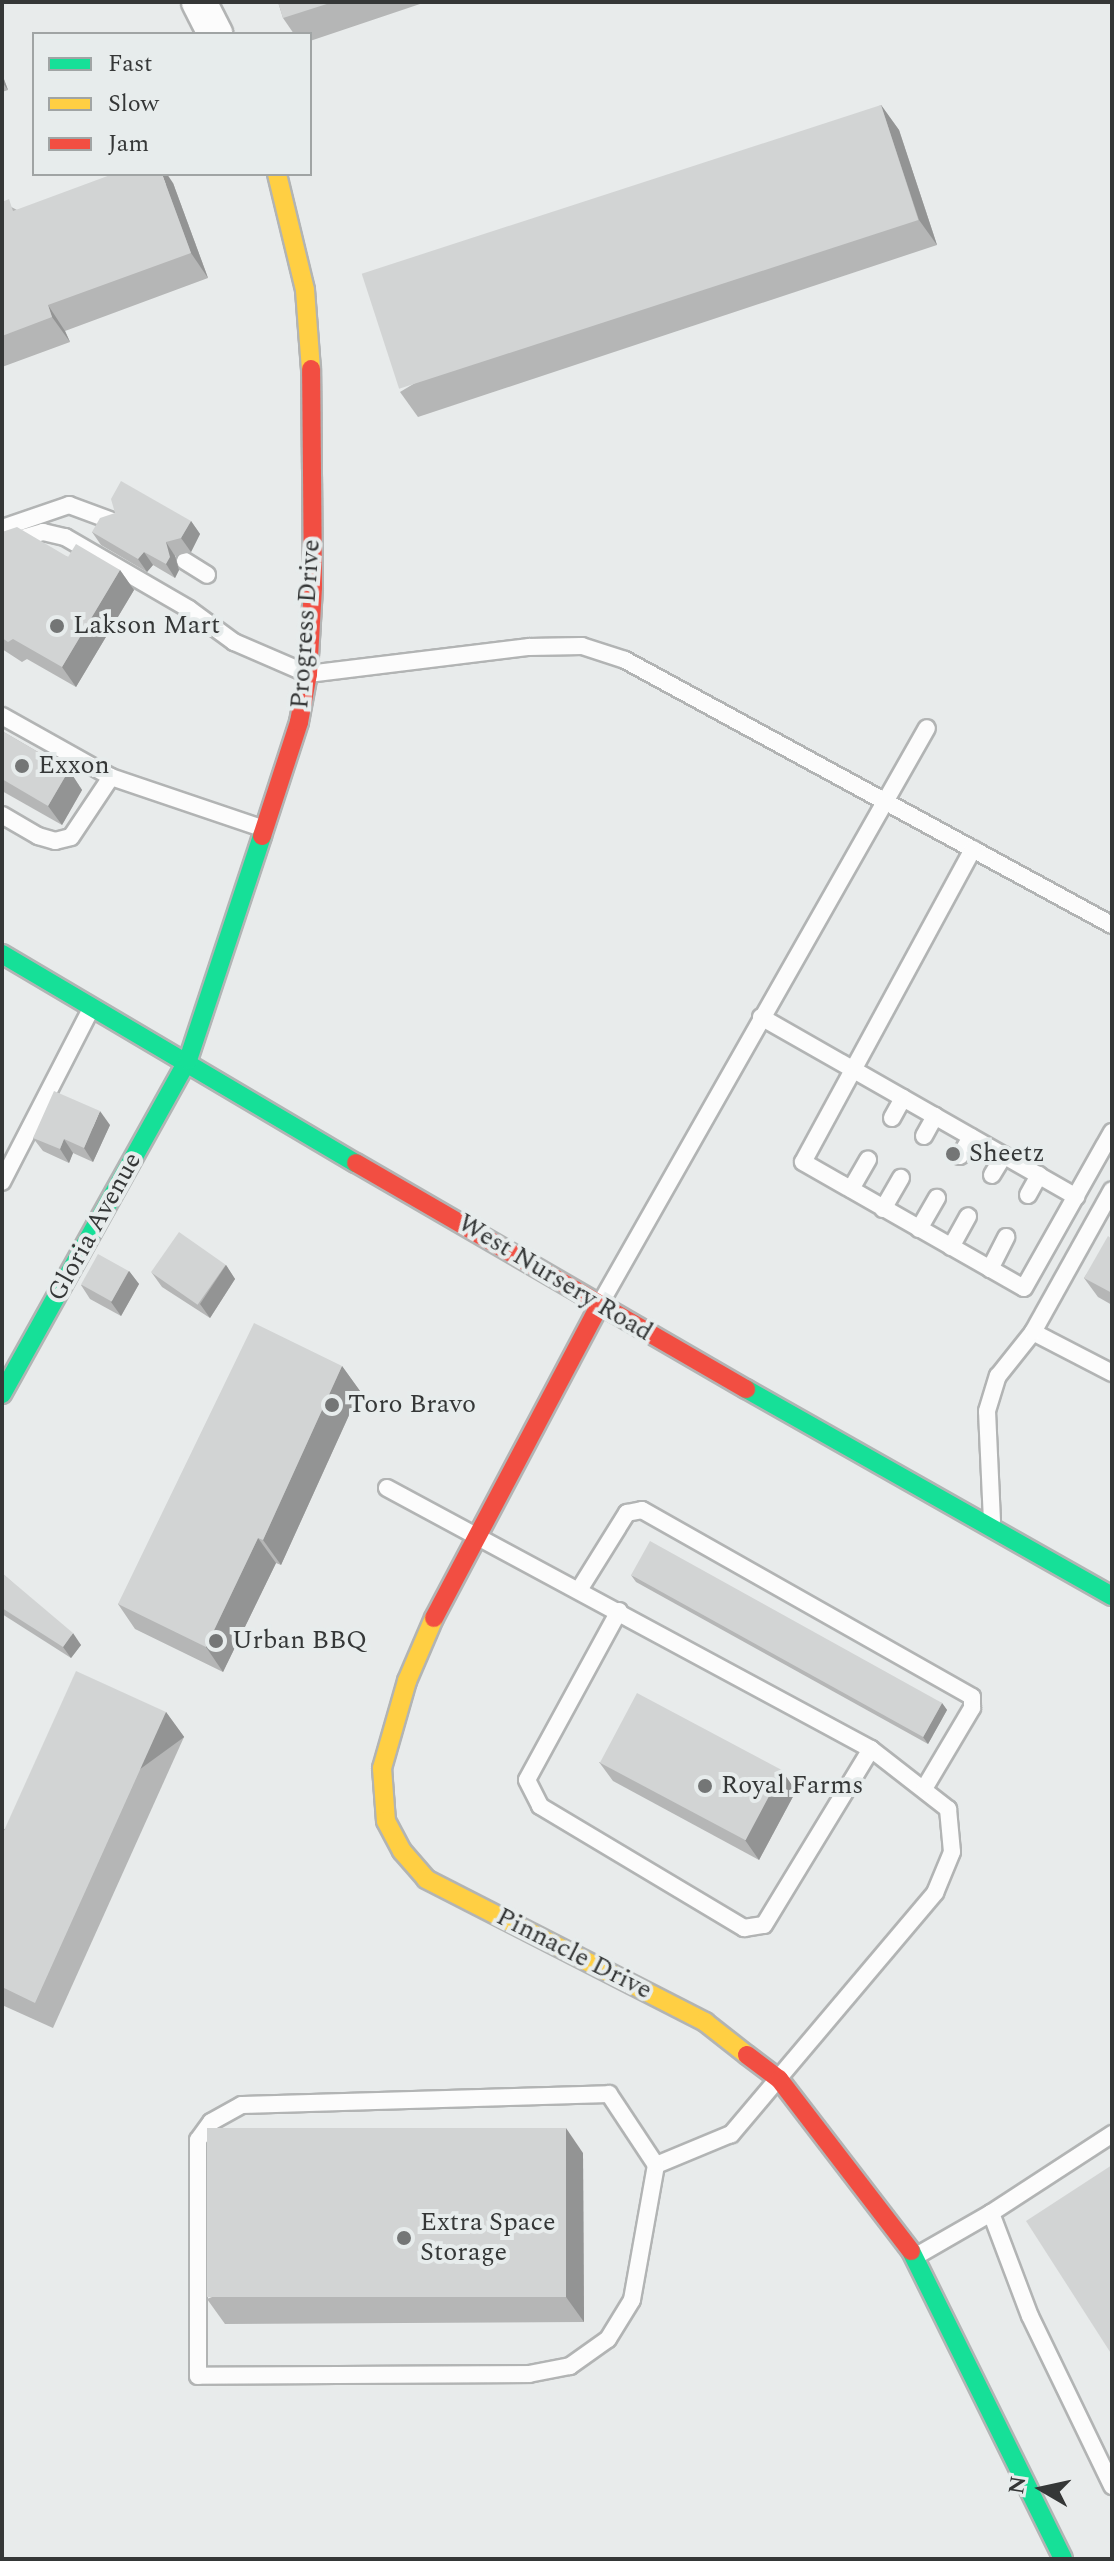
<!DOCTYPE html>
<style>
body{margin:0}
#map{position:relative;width:1114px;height:2561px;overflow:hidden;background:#e8ebeb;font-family:Spectral,serif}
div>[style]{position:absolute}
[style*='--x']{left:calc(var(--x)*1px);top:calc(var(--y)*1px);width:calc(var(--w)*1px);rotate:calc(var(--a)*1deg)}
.roads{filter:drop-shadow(2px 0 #b2b4b4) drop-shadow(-2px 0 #b2b4b4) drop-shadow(0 2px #b2b4b4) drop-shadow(0 -2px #b2b4b4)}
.lane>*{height:16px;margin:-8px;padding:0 8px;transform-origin:8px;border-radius:8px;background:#fcfcfc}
.street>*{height:34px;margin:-17px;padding:0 17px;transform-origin:17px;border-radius:17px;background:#fcfcfc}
.fast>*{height:18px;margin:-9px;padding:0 9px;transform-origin:9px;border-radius:9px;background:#16e098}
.slow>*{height:18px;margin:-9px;padding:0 9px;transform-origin:9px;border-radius:9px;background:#ffcf43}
.jam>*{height:18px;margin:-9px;padding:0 9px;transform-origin:9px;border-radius:9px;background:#f24e42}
.wall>*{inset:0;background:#b5b6b6}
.shaded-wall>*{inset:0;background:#939494;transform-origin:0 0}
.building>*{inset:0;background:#d2d4d4;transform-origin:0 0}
.dots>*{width:22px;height:22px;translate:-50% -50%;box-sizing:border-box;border:4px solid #e7ecec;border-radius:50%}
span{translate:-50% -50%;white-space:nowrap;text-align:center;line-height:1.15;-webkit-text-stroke:8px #e7ecec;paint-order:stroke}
.street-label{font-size:26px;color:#353737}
.poi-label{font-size:26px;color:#353737}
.left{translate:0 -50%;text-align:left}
.frame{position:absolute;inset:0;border:4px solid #353737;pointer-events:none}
.legend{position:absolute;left:32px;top:32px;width:280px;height:144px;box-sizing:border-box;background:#e7ecec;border:2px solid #a0a4a4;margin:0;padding:10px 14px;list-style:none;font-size:24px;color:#353737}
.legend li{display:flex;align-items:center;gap:16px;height:40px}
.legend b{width:40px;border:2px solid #a0a4a4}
.north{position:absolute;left:1002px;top:2449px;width:80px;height:80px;-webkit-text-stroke:6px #e7ecec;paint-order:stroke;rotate:279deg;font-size:22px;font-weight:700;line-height:32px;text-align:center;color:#353737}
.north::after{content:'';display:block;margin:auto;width:28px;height:36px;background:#353737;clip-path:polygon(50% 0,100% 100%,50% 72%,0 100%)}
</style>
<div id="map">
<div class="roads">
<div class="lane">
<div style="--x:2;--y:528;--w:71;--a:-18.9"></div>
<div style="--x:69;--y:505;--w:49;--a:20.3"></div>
<div style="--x:2;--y:544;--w:43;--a:-16.3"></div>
<div style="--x:43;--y:532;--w:23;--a:13"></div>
<div style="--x:65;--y:537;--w:143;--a:30.1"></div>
<div style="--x:189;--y:609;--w:56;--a:36.3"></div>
<div style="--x:234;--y:642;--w:81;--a:23.4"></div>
<div style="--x:308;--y:674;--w:223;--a:-7"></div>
<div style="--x:529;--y:647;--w:53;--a:-1.1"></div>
<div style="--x:582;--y:646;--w:45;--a:18"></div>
<div style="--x:625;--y:660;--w:554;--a:28.55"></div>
<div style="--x:185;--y:561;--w:26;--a:32"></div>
<div style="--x:2;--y:716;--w:125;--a:29.2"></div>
<div style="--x:111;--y:777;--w:159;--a:18.7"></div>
<div style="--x:2;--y:815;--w:42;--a:30.3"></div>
<div style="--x:38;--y:836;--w:18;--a:16"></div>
<div style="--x:55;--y:841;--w:16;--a:-14"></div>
<div style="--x:71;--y:837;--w:72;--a:-56.3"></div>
<div style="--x:973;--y:849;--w:356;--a:118.5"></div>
<div style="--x:803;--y:1162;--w:254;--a:29.7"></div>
<div style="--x:1024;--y:1288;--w:179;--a:-60.6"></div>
<div style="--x:761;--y:1017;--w:363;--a:29.7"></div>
<div style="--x:892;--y:1118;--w:23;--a:-61"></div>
<div style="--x:924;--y:1136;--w:23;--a:-61"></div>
<div style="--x:960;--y:1156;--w:22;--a:-60"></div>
<div style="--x:992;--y:1175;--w:23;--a:-59"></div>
<div style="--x:2;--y:1182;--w:195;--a:-62.8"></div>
<div style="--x:851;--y:1189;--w:34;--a:-60"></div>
<div style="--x:1028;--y:1195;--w:23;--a:-61"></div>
<div style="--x:883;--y:1209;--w:36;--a:-60"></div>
<div style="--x:919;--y:1229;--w:36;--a:-60"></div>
<div style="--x:951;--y:1247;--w:35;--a:-61"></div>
<div style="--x:990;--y:1269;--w:36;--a:-63"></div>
<div style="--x:600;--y:1304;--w:662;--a:-60.42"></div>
<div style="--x:1033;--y:1332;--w:89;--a:27.4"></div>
<div style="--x:387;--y:1488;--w:550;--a:28.34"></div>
<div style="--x:871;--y:1749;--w:98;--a:37.9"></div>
<div style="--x:948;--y:1809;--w:43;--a:84.7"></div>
<div style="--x:952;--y:1852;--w:44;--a:112.5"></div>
<div style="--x:935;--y:1893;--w:316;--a:130.2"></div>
<div style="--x:731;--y:2134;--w:81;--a:157.5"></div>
<div style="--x:656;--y:2165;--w:137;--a:100.1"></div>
<div style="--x:632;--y:2300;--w:46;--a:121.6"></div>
<div style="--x:608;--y:2339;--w:47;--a:144.6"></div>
<div style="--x:570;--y:2366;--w:42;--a:169"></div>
<div style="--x:529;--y:2374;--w:331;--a:179.7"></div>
<div style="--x:198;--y:2376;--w:236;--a:-90"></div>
<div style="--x:198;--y:2140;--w:22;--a:-54"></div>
<div style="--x:211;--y:2122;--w:35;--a:-29"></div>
<div style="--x:242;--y:2105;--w:367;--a:-1.7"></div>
<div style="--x:609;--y:2094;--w:85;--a:56.5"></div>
<div style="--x:992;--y:1521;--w:110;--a:-92.6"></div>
<div style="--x:987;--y:1411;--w:37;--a:-73"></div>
<div style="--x:998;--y:1376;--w:56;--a:-51.5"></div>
<div style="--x:1033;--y:1332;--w:162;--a:-60.9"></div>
<div style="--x:579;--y:1590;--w:91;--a:-58.1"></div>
<div style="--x:627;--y:1513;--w:15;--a:-11"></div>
<div style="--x:642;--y:1510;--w:379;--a:29.5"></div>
<div style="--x:972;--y:1697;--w:11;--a:90"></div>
<div style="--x:972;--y:1708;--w:92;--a:120.7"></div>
<div style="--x:619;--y:1611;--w:192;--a:118.6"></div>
<div style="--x:527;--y:1780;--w:29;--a:63"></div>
<div style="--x:540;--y:1806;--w:238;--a:30.9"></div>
<div style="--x:744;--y:1928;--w:20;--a:-9"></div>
<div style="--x:764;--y:1925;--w:206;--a:-58.7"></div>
<div style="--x:991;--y:2213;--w:145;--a:-33.1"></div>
<div style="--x:918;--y:2255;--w:84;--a:-29.9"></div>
<div style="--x:991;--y:2213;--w:110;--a:69.3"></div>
<div style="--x:1030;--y:2316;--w:189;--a:64.2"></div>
</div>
<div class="street">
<div style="--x:199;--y:2;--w:36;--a:63"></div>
</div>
<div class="fast">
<div style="--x:2;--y:954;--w:411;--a:30.6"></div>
<div style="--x:746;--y:1389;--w:420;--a:29.5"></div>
<div style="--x:2;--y:1394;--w:382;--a:-60.9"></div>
<div style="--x:188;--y:1060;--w:236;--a:-71.7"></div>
<div style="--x:911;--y:2251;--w:343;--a:63.7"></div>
</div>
<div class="slow">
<div style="--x:277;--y:174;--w:119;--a:76.4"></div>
<div style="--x:305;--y:290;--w:79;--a:85.7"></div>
<div style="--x:434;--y:1618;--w:69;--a:113.2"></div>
<div style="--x:407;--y:1681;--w:91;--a:106"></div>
<div style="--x:382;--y:1768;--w:53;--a:85.7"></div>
<div style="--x:386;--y:1821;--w:34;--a:62"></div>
<div style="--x:402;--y:1851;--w:37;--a:49"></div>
<div style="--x:426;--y:1879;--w:314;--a:27.1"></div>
<div style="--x:705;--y:2022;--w:53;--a:38.2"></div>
</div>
<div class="jam">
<div style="--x:262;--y:836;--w:120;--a:-72"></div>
<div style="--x:299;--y:722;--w:49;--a:-79.4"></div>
<div style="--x:308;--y:674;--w:87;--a:-86.7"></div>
<div style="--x:313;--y:587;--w:218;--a:-90.5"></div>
<div style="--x:356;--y:1163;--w:451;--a:30.1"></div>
<div style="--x:434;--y:1618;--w:353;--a:-62.1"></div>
<div style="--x:747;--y:2055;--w:40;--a:37"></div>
<div style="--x:779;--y:2079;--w:217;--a:52.5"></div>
</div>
</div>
<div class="wall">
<div style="clip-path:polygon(278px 2px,426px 2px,310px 41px,310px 34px,294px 34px,283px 18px)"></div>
<div style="clip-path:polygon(2px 74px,8px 90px,2px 92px)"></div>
<div style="clip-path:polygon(881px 105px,899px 130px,937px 245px,418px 417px,400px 392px)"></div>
<div style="clip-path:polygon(173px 183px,208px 278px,65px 331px,70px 342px,2px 367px,2px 202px,17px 210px)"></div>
<div style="clip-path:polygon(191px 521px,200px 534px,191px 552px,175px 556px,179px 570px,175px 578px,153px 565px,147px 572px,101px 545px,92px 532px)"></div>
<div style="clip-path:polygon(2px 532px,68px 557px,120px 570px,134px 590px,76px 687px,27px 659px,22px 662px,2px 649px)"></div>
<div style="clip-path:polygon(2px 731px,69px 770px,82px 790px,62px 825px,2px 791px)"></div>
<div style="clip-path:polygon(110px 1125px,93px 1162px,73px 1153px,69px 1163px,43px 1151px,33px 1138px)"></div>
<div style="clip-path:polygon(1112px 1239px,1112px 1305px,1098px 1297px,1084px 1278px)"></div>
<div style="clip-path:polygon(226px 1265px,235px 1279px,210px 1318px,162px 1287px,152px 1273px)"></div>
<div style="clip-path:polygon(129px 1271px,139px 1284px,121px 1316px,90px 1299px,81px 1285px)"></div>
<div style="clip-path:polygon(342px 1366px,360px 1391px,281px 1565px,276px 1563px,223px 1672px,135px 1629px,118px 1604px)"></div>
<div style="clip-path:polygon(2px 1573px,81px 1645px,71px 1658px,2px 1614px)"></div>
<div style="clip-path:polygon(631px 1575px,942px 1703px,947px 1710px,928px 1744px,636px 1582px)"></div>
<div style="clip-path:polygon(166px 1712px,184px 1737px,53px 2028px,2px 2005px,2px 1835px)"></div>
<div style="clip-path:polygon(599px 1762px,782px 1771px,796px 1791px,759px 1860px,613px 1781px)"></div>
<div style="clip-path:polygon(583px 2153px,584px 2322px,225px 2324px,207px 2299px)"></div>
</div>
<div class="shaded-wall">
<div style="clip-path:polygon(2px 74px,8px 90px,2px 82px)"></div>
<div style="clip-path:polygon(881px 105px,899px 130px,937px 245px,919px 220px)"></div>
<div style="clip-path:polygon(162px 174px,167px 174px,173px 183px,208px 278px,191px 253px)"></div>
<div style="clip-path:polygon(48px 305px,65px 331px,70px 342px,52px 317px)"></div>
<div style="clip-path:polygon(191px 521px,200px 534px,191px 552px,181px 538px)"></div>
<div style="clip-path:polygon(166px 542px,175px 556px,179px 570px,175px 578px,166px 564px)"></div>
<div style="clip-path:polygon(144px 552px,153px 565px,147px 572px,138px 559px)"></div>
<div style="clip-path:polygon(120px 570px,134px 590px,76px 687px,62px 667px)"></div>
<div style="clip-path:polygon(69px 770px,82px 790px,62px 825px,48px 806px)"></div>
<div style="clip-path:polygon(100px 1111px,110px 1125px,93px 1162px,84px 1148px)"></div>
<div style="clip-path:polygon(64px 1139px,73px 1153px,69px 1163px,60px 1149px)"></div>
<div style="clip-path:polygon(226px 1265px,235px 1279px,210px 1318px,200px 1304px)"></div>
<div style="clip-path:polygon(129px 1271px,139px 1284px,121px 1316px,111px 1302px)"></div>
<div style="clip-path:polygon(342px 1366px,360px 1391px,281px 1565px,263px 1540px)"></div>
<div style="clip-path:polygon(258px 1538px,276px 1563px,223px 1672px,206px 1647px)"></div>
<div style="clip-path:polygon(73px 1633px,81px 1645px,71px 1658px,63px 1647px)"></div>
<div style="clip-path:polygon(942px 1703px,947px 1710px,928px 1744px,923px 1737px)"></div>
<div style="left:166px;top:1712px;width:31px;height:319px;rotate:54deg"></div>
<div style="clip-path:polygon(782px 1771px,796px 1791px,759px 1860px,745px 1840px)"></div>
<div style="clip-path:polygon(566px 2128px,583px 2153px,584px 2322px,566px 2297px)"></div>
</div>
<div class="building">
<div style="clip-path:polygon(278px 2px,333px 2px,283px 18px)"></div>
<div style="left:881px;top:105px;width:121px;height:546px;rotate:72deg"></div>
<div style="clip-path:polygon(113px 174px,162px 174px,191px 253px,48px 305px,52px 317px,2px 336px,2px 202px,9px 199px,13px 211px)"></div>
<div style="clip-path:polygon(121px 481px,191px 521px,181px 538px,166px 542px,170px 557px,166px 564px,144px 552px,138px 559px,92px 532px,100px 518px,115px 513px,111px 499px)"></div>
<div style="clip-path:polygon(17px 527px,68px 557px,76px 544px,120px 570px,62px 667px,13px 639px,8px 642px,2px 638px,2px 532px)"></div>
<div style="clip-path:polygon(2px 731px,69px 770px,48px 806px,2px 779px)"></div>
<div style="clip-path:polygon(54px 1091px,100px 1111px,84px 1148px,64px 1139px,60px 1149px,33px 1138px)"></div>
<div style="left:179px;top:1232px;width:57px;height:49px;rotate:35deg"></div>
<div style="clip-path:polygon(1108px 1236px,1112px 1239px,1112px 1293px,1084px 1278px)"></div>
<div style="left:98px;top:1254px;width:35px;height:35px;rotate:29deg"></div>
<div style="clip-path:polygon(254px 1323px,342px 1366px,263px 1540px,258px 1538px,206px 1647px,118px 1604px)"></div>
<div style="left:650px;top:1541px;width:334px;height:39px;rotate:29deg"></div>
<div style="clip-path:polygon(2px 1573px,73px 1633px,63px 1647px,2px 1608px)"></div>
<div style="clip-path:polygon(76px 1671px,166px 1712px,35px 2003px,2px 1987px,2px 1835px)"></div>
<div style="left:637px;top:1693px;width:165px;height:79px;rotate:28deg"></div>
<div style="left:566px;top:2128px;width:169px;height:359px;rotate:90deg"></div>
<div style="clip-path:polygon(1112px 2165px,1112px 2355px,1026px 2221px)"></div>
</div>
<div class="dots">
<div style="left:57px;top:626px;background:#747676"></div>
<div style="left:22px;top:766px;background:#747676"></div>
<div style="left:953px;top:1154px;background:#747676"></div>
<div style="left:332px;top:1405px;background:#747676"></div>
<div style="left:216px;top:1641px;background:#747676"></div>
<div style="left:705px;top:1786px;background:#747676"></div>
<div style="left:404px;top:2238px;background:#747676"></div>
</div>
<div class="street-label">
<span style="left:306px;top:624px;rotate:-86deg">Progress Drive</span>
<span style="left:95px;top:1227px;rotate:-61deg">Gloria Avenue</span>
<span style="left:555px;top:1278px;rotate:31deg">West Nursery Road</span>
<span style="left:574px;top:1954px;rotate:27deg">Pinnacle Drive</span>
</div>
<div class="poi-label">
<span class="left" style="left:73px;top:626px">Lakson Mart</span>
<span class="left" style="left:38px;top:766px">Exxon</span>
<span class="left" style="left:969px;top:1154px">Sheetz</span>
<span class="left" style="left:348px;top:1405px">Toro Bravo</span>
<span class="left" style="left:232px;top:1641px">Urban BBQ</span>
<span class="left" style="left:721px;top:1786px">Royal Farms</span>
<span class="left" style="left:420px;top:2238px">Extra Space<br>Storage</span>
</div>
<div class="frame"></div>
<ul class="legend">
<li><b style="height:10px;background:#16e098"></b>Fast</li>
<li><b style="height:10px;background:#ffcf43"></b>Slow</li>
<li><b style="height:10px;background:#f24e42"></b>Jam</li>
</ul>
<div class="north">N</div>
</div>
